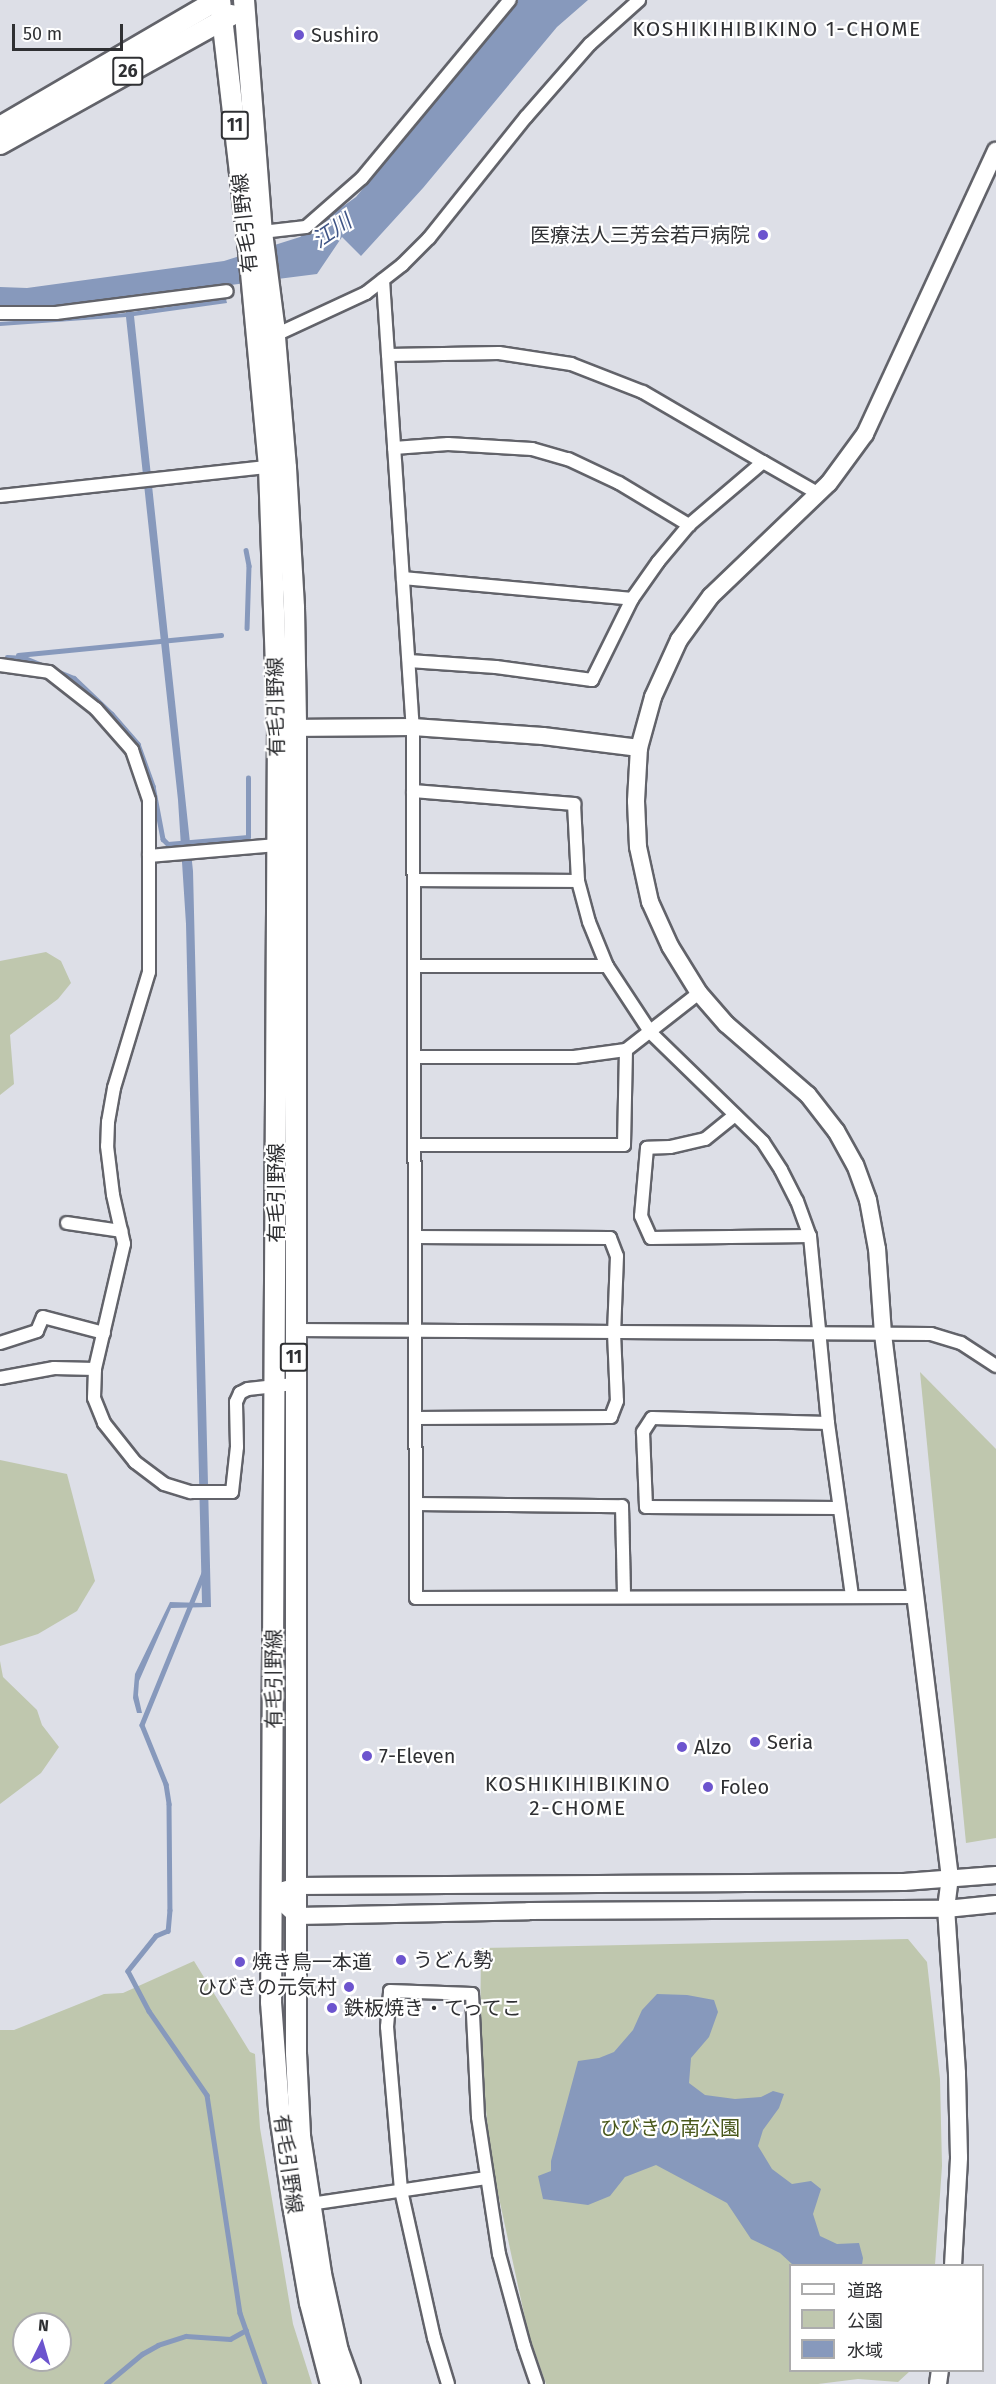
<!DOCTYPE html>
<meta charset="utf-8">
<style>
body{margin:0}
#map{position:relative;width:996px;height:2384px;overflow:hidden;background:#dddfe7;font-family:"Fira Sans","Noto Sans JP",sans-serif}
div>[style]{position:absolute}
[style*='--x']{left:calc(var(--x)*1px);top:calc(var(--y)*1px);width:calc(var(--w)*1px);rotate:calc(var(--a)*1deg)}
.green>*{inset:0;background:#bfc7ae}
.water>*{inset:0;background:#8799bc}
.stream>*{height:4.5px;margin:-2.25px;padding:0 2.25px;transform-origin:2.25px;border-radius:2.25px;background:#8799bc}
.roads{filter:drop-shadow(2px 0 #62636a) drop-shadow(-2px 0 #62636a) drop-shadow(0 2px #62636a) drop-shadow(0 -2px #62636a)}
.street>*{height:12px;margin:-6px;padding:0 6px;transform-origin:6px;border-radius:6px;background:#fff}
.secondary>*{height:16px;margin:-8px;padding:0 8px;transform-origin:8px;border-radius:8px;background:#fff}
.primary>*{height:20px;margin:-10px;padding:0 10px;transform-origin:10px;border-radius:10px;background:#fff}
.dots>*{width:16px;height:16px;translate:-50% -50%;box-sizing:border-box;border:3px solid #fff;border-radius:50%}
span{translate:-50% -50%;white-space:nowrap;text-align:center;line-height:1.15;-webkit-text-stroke:4.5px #fff;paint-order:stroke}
.shield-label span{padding:2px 4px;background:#fff;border:2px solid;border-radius:4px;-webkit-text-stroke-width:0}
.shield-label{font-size:18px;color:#2f3033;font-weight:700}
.poi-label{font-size:20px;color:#2f3033}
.left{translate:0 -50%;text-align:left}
.right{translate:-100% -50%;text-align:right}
.street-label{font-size:20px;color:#2f3033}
.park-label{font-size:20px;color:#4a591c}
.neighbourhood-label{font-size:21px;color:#2f3033;letter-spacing:1.5px}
.water-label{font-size:21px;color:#3e5486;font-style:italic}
.legend{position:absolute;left:789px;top:2264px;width:195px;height:108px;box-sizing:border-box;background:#fff;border:2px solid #acacad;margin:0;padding:8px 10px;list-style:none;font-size:18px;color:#2f3033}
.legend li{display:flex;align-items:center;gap:12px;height:30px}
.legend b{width:30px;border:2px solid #acacad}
.north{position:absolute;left:12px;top:2312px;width:60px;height:60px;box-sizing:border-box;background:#fff;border:2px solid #acacad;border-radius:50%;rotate:5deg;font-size:16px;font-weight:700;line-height:24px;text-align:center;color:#2f3033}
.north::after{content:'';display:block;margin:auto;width:21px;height:27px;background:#6c54ce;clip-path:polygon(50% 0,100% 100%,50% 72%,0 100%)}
.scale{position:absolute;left:12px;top:24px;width:111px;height:27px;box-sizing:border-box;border:3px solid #2f3033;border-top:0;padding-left:8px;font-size:18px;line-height:21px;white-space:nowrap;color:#2f3033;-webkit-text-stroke:4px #fff;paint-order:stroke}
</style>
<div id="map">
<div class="green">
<div style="clip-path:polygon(46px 952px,61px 961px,71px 983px,58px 999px,10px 1035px,14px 1084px,0 1095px,0 961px)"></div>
<div style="clip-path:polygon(920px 1372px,996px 1449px,996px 1838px,966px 1843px)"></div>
<div style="clip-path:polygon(0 1460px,67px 1474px,95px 1581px,77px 1611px,38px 1634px,0 1646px)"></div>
<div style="clip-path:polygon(0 1661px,3px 1677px,37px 1710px,42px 1725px,59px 1747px,41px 1773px,0 1804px)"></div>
<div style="clip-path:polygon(908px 1939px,927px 1962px,940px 2079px,942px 2166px,935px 2265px,790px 2266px,790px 2370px,910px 2371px,898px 2382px,858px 2379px,818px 2384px,546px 2384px,528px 2332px,491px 2161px,480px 2048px,481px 1948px)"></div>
<div style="clip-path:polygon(evenodd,194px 1961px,250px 2052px,255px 2054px,260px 2128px,293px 2324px,312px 2384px,0 2384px,0 2030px,14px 2030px,104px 1994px,123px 1993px,194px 1961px,24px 2324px,60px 2324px,60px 2360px,24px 2360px,24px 2324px)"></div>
</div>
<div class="water">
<div style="clip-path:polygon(518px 0,588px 0,557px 27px,423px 188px,361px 256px,342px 237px,317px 274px,129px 298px,131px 312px,226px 299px,227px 303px,134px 316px,193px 871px,211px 1607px,171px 1608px,139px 1681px,138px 1695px,142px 1713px,137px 1713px,133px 1698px,135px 1674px,170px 1602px,202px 1603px,186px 924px,178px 800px,126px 317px,0 326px,0 322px,126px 313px,124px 298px,43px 308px,0 308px,0 287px,27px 288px,224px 261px,300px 237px,356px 197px)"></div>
<div style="clip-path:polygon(657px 1994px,687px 1995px,714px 2000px,718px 2012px,709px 2037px,691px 2058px,689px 2083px,705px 2095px,735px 2099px,761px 2097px,773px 2091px,784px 2094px,779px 2108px,763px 2130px,758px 2146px,772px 2169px,792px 2184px,811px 2181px,821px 2189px,813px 2214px,820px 2236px,837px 2244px,859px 2243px,863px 2258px,862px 2265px,793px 2265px,780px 2253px,751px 2239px,727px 2203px,656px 2165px,625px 2177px,610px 2196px,588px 2205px,543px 2199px,538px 2176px,551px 2171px,551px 2161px,578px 2061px,599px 2058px,614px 2052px,633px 2030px,642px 2010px)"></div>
</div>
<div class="stream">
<div style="--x:246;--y:550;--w:16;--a:79"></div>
<div style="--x:249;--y:566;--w:62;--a:91.8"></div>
<div style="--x:18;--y:655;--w:204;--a:-5.6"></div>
<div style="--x:7;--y:657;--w:18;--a:3"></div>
<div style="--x:25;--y:658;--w:53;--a:22.2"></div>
<div style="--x:74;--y:678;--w:52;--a:43.5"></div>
<div style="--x:112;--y:714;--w:40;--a:49"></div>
<div style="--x:138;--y:744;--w:45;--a:70.3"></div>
<div style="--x:153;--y:786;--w:54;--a:79.3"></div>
<div style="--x:163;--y:839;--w:7;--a:45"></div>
<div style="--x:168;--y:844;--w:80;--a:-5"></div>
<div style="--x:248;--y:837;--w:59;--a:-90"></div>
<div style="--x:204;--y:1573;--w:164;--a:112.2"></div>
<div style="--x:142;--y:1725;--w:64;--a:67.9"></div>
<div style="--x:166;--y:1784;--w:20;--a:81"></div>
<div style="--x:169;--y:1804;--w:106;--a:89.5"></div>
<div style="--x:170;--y:1910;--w:21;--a:95"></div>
<div style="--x:168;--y:1931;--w:13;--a:157"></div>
<div style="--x:156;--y:1936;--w:45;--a:128.7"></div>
<div style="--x:128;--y:1971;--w:45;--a:62.3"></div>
<div style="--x:149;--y:2011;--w:102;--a:55.4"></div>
<div style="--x:207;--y:2095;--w:220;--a:81.4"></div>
<div style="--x:240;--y:2313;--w:75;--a:70.6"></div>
<div style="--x:106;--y:2384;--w:47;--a:-39.8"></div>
<div style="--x:142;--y:2354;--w:18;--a:-29"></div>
<div style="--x:158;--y:2345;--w:29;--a:-18"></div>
<div style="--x:186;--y:2336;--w:44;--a:3.9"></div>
<div style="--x:230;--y:2339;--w:18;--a:-29"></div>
</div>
<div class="roads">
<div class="street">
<div style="--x:262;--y:232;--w:44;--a:-6.5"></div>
<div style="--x:306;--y:227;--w:74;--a:-41.2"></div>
<div style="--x:362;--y:178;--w:231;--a:-50.3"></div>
<div style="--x:383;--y:280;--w:448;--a:86.2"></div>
<div style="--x:413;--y:727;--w:871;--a:89.8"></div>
<div style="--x:416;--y:1598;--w:499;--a:-0.1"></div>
<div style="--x:0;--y:313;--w:56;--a:0"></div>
<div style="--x:56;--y:313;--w:172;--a:-7.3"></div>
<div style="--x:269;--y:338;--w:107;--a:-24.9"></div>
<div style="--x:366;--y:293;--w:46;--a:-37.9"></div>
<div style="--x:402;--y:265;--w:38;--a:-45"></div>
<div style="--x:429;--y:238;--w:155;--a:-51.3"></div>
<div style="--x:526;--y:117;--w:97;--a:-48.8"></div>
<div style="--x:590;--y:44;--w:66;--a:-41.9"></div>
<div style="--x:388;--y:355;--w:111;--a:-1"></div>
<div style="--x:499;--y:353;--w:73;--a:8.7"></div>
<div style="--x:571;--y:364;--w:77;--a:21.3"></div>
<div style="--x:643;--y:392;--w:139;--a:30.3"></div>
<div style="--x:394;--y:448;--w:54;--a:-4.2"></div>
<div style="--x:448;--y:444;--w:84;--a:3.4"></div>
<div style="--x:532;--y:449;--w:37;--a:16"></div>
<div style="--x:568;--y:459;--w:56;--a:25.2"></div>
<div style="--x:619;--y:483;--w:82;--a:31"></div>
<div style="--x:0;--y:496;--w:271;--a:-6.2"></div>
<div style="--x:403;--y:578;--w:230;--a:5.2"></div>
<div style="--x:409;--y:661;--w:87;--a:3.9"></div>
<div style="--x:496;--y:667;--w:97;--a:7.7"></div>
<div style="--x:592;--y:680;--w:90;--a:-63.7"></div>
<div style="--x:632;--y:599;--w:45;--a:-54.9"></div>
<div style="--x:658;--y:562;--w:48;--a:-50"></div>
<div style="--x:689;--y:525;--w:97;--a:-40.4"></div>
<div style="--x:763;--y:462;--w:64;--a:29.7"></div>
<div style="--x:0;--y:665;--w:49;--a:8.1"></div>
<div style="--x:49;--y:672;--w:60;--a:38.2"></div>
<div style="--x:96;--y:709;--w:55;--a:48.7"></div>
<div style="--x:132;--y:750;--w:53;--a:71.2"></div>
<div style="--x:149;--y:800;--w:172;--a:90"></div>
<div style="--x:149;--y:972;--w:121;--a:106.8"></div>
<div style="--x:114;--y:1088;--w:35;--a:100"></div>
<div style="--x:108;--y:1122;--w:24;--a:92"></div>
<div style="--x:107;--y:1146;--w:49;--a:83"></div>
<div style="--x:113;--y:1195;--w:50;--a:77.3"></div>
<div style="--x:124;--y:1244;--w:128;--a:103.1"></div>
<div style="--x:95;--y:1369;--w:29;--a:92"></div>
<div style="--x:94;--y:1398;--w:27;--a:68"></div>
<div style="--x:104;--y:1423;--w:50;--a:51.5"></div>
<div style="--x:135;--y:1462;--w:36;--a:37"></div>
<div style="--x:164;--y:1484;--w:28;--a:17"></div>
<div style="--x:191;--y:1492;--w:41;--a:0"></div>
<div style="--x:232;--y:1492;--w:45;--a:-83.7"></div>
<div style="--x:237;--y:1447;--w:45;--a:-91.3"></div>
<div style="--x:236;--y:1402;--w:10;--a:-66"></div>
<div style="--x:240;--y:1393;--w:9;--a:-27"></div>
<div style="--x:248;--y:1389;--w:46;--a:-6.2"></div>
<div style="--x:413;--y:791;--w:162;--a:4.6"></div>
<div style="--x:574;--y:804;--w:77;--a:87"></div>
<div style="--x:578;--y:881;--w:42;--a:75"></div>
<div style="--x:589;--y:922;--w:48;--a:67.8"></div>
<div style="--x:607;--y:966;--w:80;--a:56.7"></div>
<div style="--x:651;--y:1033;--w:156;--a:44.2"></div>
<div style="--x:763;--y:1142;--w:33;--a:57"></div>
<div style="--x:781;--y:1170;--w:35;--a:63"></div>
<div style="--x:797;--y:1201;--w:37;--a:70"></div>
<div style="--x:810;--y:1236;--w:188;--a:84.5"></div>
<div style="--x:828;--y:1423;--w:175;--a:82.1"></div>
<div style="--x:149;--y:856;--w:128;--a:-4.9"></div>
<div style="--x:414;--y:880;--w:164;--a:0.3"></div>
<div style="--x:414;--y:966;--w:193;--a:0"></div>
<div style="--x:414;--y:1057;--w:160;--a:0"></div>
<div style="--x:574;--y:1057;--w:52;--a:-7.7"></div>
<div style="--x:626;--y:1050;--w:93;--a:-38"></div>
<div style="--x:735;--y:1115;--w:38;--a:141"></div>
<div style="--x:705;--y:1139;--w:36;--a:167"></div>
<div style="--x:670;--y:1147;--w:23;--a:178"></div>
<div style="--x:647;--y:1148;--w:68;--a:95"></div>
<div style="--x:641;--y:1216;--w:24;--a:66"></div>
<div style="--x:651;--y:1238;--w:159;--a:-0.7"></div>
<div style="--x:415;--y:1145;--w:209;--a:0"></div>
<div style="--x:624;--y:1145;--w:95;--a:-88.8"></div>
<div style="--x:67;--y:1223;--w:55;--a:8.4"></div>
<div style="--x:415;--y:1237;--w:195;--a:0.3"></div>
<div style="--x:610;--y:1238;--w:19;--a:69"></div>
<div style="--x:617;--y:1256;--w:77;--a:92.2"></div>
<div style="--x:614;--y:1333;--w:68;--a:87.5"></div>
<div style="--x:617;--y:1401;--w:17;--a:111"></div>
<div style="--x:611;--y:1417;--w:196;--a:179.7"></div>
<div style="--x:294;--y:1330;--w:637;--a:0.36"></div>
<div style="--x:931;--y:1334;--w:31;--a:17"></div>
<div style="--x:961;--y:1343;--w:42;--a:33.3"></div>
<div style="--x:0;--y:1343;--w:39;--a:-18"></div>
<div style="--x:37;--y:1331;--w:15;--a:-67"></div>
<div style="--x:43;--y:1317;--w:63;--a:14.7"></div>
<div style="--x:0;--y:1378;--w:55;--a:-10.5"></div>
<div style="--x:54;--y:1368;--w:41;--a:1.4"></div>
<div style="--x:828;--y:1423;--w:176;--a:-178.4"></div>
<div style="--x:652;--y:1418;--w:17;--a:123"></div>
<div style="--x:643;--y:1432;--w:75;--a:87.7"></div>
<div style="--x:646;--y:1507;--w:193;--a:0.3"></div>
<div style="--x:416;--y:1504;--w:206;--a:0.6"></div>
<div style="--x:622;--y:1506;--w:90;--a:88.7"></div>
<div style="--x:310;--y:2204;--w:179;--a:-8.4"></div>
<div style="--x:448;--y:2384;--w:48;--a:-106.9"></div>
<div style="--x:434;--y:2338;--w:152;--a:-102.6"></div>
<div style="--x:401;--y:2190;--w:164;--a:-94.9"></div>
<div style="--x:387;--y:2027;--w:36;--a:-85"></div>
<div style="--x:390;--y:1991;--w:82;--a:2.1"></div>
<div style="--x:472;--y:1994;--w:123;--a:87.2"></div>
<div style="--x:478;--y:2117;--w:139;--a:81.3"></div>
<div style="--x:499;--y:2254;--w:95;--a:74.8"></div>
<div style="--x:524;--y:2346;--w:40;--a:71.1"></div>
</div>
<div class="secondary">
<div style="--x:284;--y:728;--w:129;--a:-0.4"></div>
<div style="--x:413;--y:727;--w:130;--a:4"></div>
<div style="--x:543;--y:736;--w:97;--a:7.1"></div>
<div style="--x:284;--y:1890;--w:14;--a:-17"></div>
<div style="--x:297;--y:1886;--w:607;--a:-0.38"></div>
<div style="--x:904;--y:1882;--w:92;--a:-4.4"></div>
<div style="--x:272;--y:1893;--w:34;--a:43"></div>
<div style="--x:297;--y:1916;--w:232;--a:-1.2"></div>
<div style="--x:529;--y:1911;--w:417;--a:-0.3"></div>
<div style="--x:946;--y:1909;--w:50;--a:-5.7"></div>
<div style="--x:953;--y:2266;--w:109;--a:-86.8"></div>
<div style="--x:959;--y:2157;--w:84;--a:-91.4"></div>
<div style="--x:957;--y:2073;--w:164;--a:-93.8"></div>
<div style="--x:946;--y:1909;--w:31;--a:-83"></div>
<div style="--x:950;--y:1878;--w:548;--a:-97.02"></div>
<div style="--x:883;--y:1334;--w:85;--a:-94"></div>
<div style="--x:877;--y:1249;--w:50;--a:-100.4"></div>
<div style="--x:868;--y:1200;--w:37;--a:-110"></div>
<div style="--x:855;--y:1165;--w:39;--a:-119"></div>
<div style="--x:836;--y:1131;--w:46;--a:-127.9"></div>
<div style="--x:808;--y:1095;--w:108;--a:-139.1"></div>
<div style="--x:726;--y:1024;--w:41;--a:-131.1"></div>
<div style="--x:699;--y:993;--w:55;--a:-121.7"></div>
<div style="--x:670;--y:946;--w:48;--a:-114.4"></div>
<div style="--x:650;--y:902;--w:56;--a:-102.3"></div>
<div style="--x:638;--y:847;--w:46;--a:-92.5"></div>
<div style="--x:636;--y:801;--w:53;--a:-86.8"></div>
<div style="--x:639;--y:748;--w:53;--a:-74.6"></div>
<div style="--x:653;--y:697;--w:63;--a:-65.5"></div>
<div style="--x:679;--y:640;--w:54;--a:-54"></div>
<div style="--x:711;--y:596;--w:163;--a:-43.8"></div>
<div style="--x:829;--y:483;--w:61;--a:-53.7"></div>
<div style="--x:865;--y:434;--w:312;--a:-65.2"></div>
<div style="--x:938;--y:2384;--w:14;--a:-82"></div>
</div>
<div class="primary">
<div style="--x:220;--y:0;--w:253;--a:83.4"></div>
<div style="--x:249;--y:251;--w:217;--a:84.7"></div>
<div style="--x:269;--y:467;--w:260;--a:88"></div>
<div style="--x:278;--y:727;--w:1275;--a:90.31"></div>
<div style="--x:271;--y:2002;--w:106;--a:85.7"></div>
<div style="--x:279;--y:2108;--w:98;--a:81.8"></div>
<div style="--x:293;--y:2205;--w:99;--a:80.2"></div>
<div style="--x:310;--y:2303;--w:84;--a:75.5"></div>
<div style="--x:244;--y:0;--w:233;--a:85.6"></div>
<div style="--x:262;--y:232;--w:94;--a:82.6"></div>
<div style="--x:274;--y:325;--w:144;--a:85.2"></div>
<div style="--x:286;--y:468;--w:140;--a:86.7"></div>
<div style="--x:294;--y:608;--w:120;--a:89"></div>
<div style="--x:296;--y:728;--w:1325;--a:90"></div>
<div style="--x:296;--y:2053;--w:83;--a:87.2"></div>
<div style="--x:300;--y:2136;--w:140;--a:81.3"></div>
<div style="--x:321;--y:2274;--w:79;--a:77.6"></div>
<div style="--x:338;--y:2351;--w:35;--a:70"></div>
<div style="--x:0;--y:127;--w:251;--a:-30.3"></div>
<div style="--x:0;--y:144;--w:265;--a:-29.1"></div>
</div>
</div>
<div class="dots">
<div style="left:299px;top:35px;background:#6c54ce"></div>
<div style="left:763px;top:235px;background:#6c54ce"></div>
<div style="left:755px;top:1742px;background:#6c54ce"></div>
<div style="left:682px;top:1747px;background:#6c54ce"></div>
<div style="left:367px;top:1756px;background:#6c54ce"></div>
<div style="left:708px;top:1787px;background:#6c54ce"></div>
<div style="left:401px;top:1960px;background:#6c54ce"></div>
<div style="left:240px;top:1962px;background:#6c54ce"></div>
<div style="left:349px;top:1987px;background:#6c54ce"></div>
<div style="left:332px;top:2008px;background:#6c54ce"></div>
</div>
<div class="shield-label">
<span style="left:128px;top:71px">26</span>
<span style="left:235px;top:125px">11</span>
<span style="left:294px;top:1357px">11</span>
</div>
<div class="poi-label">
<span class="left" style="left:311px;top:35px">Sushiro</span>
<span class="right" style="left:750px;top:235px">医療法人三芳会若戸病院</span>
<span class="left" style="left:767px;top:1742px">Seria</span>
<span class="left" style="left:694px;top:1747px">Alzo</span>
<span class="left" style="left:379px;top:1756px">7-Eleven</span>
<span class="left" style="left:720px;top:1787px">Foleo</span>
<span class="left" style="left:413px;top:1960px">うどん勢</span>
<span class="left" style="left:252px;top:1962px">焼き鳥一本道</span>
<span class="right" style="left:337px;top:1987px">ひびきの元気村</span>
<span class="left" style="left:344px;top:2008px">鉄板焼き・てってこ</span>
</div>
<div class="street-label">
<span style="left:245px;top:223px;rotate:-96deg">有毛引野線</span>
<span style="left:276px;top:707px;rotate:-91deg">有毛引野線</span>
<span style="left:276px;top:1193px;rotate:-90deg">有毛引野線</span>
<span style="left:274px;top:1679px;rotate:-90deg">有毛引野線</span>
<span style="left:288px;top:2164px;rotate:82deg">有毛引野線</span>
</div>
<div class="park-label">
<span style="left:670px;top:2128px">ひびきの南公園</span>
</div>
<div class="neighbourhood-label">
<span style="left:777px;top:29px">KOSHIKIHIBIKINO 1-CHOME</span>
<span style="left:578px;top:1796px">KOSHIKIHIBIKINO<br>2-CHOME</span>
</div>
<div class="water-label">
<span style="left:332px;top:231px;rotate:-34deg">江川</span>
</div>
<ul class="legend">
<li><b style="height:8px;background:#fff"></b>道路</li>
<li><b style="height:16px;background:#bfc7ae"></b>公園</li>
<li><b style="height:16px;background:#8799bc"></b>水域</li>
</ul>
<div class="north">N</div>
<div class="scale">50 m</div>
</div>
